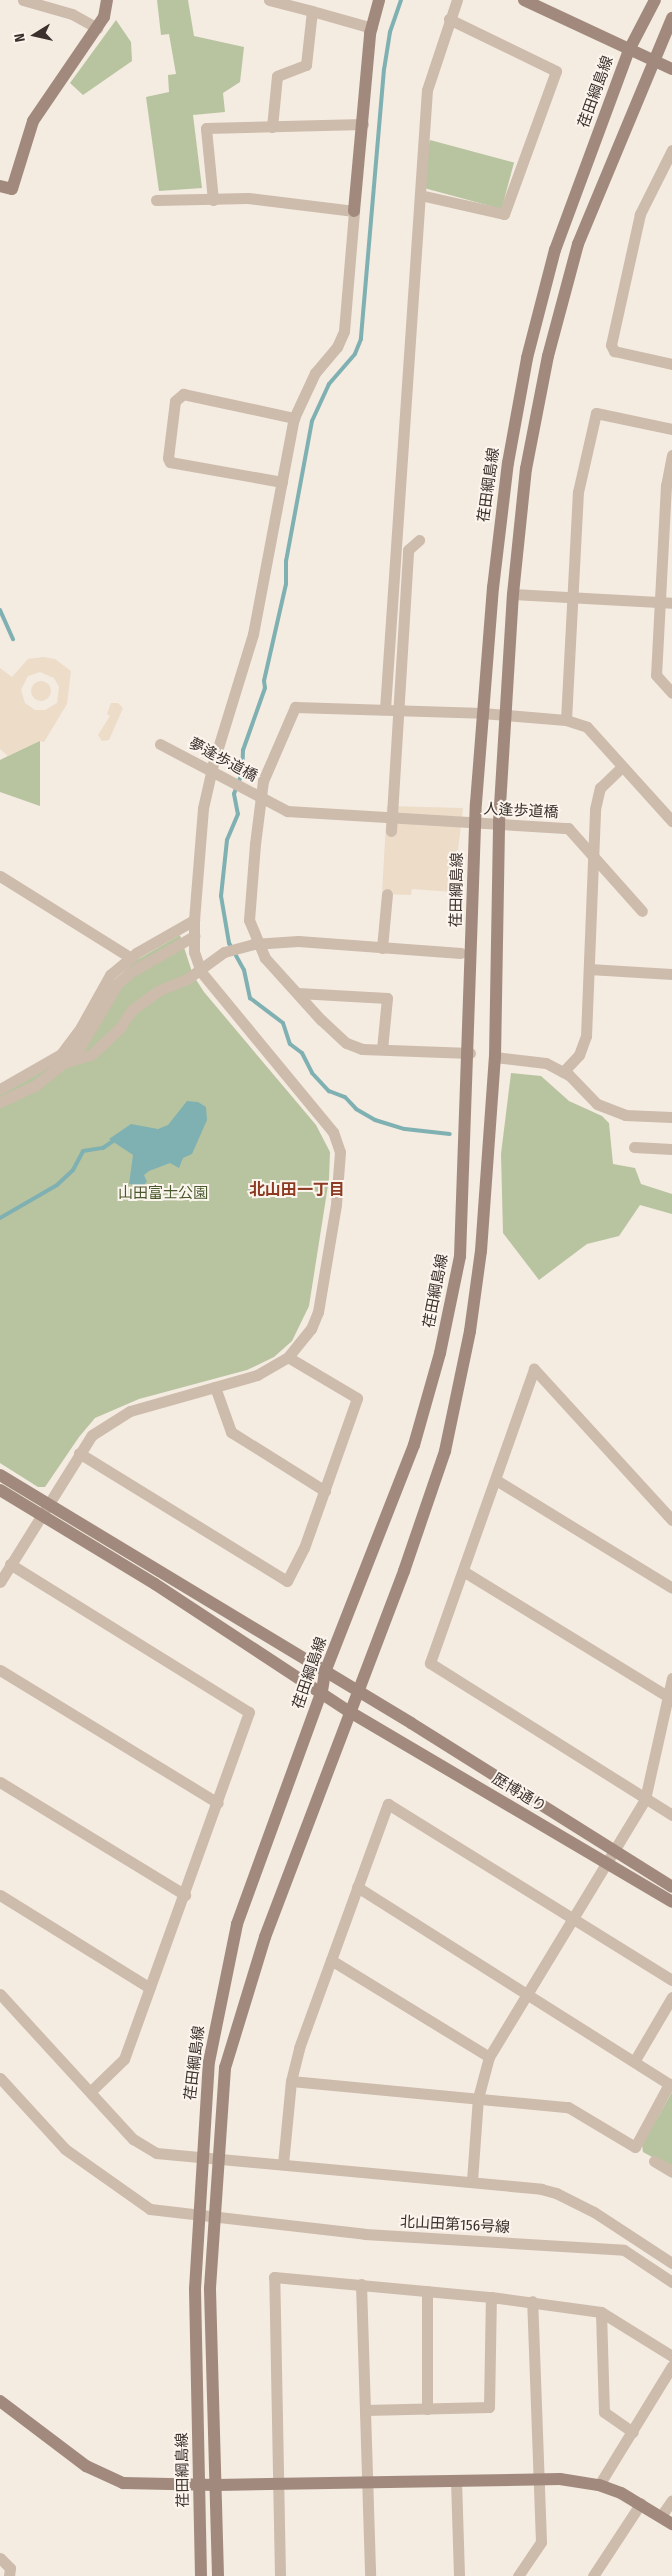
<!DOCTYPE html>
<meta charset="utf-8">
<style>
body{margin:0}
#map{position:relative;width:672px;height:2576px;overflow:hidden;background:#f4ebe1;font-family:"Fira Sans Condensed","Noto Sans JP",sans-serif}
div>[style]{position:absolute}
[style*='--x']{left:calc(var(--x)*1px);top:calc(var(--y)*1px);width:calc(var(--w)*1px);rotate:calc(var(--a)*1deg)}
.green>*{inset:0;background:#b8c4a0;transform-origin:0 0}
.plaza>*{inset:0;background:#ecdcc8}
.round{border-radius:50%}
.water>*{inset:0;background:#7fb0b2}
.stream>*{height:4px;margin:-2px;padding:0 2px;transform-origin:2px;border-radius:2px;background:#7fb0b2}
.street>*{height:11px;margin:-5.5px;padding:0 5.5px;transform-origin:5.5px;border-radius:5.5px;background:#cdbbac}
.secondary>*{height:12px;margin:-6px;padding:0 6px;transform-origin:6px;border-radius:6px;background:#a18a7d}
span{translate:-50% -50%;white-space:nowrap;text-align:center;line-height:1.15;-webkit-text-stroke:4px #fbf5ee;paint-order:stroke}
.street-label{font-size:15px;color:#3b302b}
.park-label{font-size:15px;color:#4a5a2e}
.neighbourhood-label{font-size:16px;color:#8c3b22;font-weight:700}
.north{position:absolute;left:10px;top:10px;width:50px;height:50px;-webkit-text-stroke:4px #fbf5ee;paint-order:stroke;rotate:260deg;font-size:14px;font-weight:700;line-height:20px;text-align:center;color:#3b302b}
.north::after{content:'';display:block;margin:auto;width:18px;height:22px;background:#3b302b;clip-path:polygon(50% 0,100% 100%,50% 72%,0 100%)}
</style>
<div id="map">
<div class="green">
<div style="clip-path:polygon(157px 0,188px 0,194px 36px,244px 47px,240px 82px,223px 93px,225px 112px,193px 115px,202px 188px,159px 191px,146px 97px,169px 92px,168px 75px,176px 74px,169px 34px,161px 35px)"></div>
<div style="clip-path:polygon(116px 20px,131px 42px,132px 61px,83px 95px,70px 83px)"></div>
<div style="left:430px;top:140px;width:87px;height:48px;rotate:15deg"></div>
<div style="clip-path:polygon(40px 740px,40px 806px,0 792px,0 760px)"></div>
<div style="clip-path:polygon(180px 935px,193px 975px,204px 992px,316px 1125px,330px 1152px,329px 1179px,309px 1306px,292px 1341px,274px 1357px,247px 1370px,139px 1399px,95px 1418px,79px 1437px,45px 1487px,38px 1487px,0 1463px,0 1094px,57px 1062px,113px 982px,135px 961px)"></div>
<div style="clip-path:polygon(511px 1073px,541px 1076px,569px 1101px,602px 1116px,609px 1123px,613px 1164px,635px 1168px,641px 1184px,672px 1194px,672px 1214px,640px 1205px,619px 1236px,587px 1244px,539px 1280px,503px 1233px,501px 1154px)"></div>
<div style="clip-path:polygon(672px 2092px,672px 2168px,643px 2152px,642px 2145px)"></div>
</div>
<div class="plaza">
<div style="clip-path:polygon(evenodd,43px 657px,55px 659px,71px 671px,67px 704px,44px 742px,40px 741px,8px 756px,0 749px,0 668px,12px 677px,28px 659px,43px 657px,40px 672px,54px 678px,59px 687px,57px 703px,45px 710px,35px 710px,25px 703px,21px 690px,28px 676px,40px 672px)"></div>
<div class="round" style="left:31px;top:681px;width:20px;height:20px"></div>
<div style="clip-path:polygon(111px 703px,118px 703px,123px 708px,109px 740px,102px 741px,98px 735px,110px 716px,107px 714px)"></div>
<div style="clip-path:polygon(387px 806px,463px 808px,453px 892px,412px 889px,411px 895px,382px 894px)"></div>
</div>
<div class="water">
<div style="clip-path:polygon(187px 1101px,198px 1102px,206px 1107px,207px 1120px,192px 1154px,183px 1158px,179px 1168px,170px 1163px,149px 1171px,144px 1175px,147px 1182px,142px 1186px,129px 1184px,133px 1155px,109px 1139px,131px 1124px,158px 1129px,168px 1125px)"></div>
</div>
<div class="stream">
<div style="--x:401;--y:0;--w:34;--a:109"></div>
<div style="--x:390;--y:32;--w:37;--a:99"></div>
<div style="--x:384;--y:69;--w:271;--a:94.9"></div>
<div style="--x:361;--y:339;--w:16;--a:112"></div>
<div style="--x:355;--y:354;--w:40;--a:131"></div>
<div style="--x:329;--y:384;--w:41;--a:114.7"></div>
<div style="--x:312;--y:421;--w:142;--a:100.5"></div>
<div style="--x:286;--y:561;--w:23;--a:90"></div>
<div style="--x:286;--y:584;--w:99;--a:102.8"></div>
<div style="--x:264;--y:681;--w:7;--a:82"></div>
<div style="--x:265;--y:688;--w:66;--a:109.5"></div>
<div style="--x:243;--y:750;--w:23;--a:92"></div>
<div style="--x:242;--y:773;--w:22;--a:111"></div>
<div style="--x:234;--y:794;--w:20;--a:79"></div>
<div style="--x:238;--y:814;--w:28;--a:113"></div>
<div style="--x:227;--y:840;--w:56;--a:96.1"></div>
<div style="--x:221;--y:896;--w:48;--a:80.3"></div>
<div style="--x:229;--y:943;--w:31;--a:61"></div>
<div style="--x:244;--y:970;--w:29;--a:78"></div>
<div style="--x:250;--y:998;--w:41;--a:37.1"></div>
<div style="--x:283;--y:1023;--w:22;--a:72"></div>
<div style="--x:290;--y:1044;--w:15;--a:37"></div>
<div style="--x:302;--y:1053;--w:22;--a:63"></div>
<div style="--x:312;--y:1073;--w:25;--a:47"></div>
<div style="--x:329;--y:1091;--w:17;--a:21"></div>
<div style="--x:345;--y:1097;--w:16;--a:47"></div>
<div style="--x:356;--y:1109;--w:22;--a:30"></div>
<div style="--x:375;--y:1120;--w:31;--a:17"></div>
<div style="--x:405;--y:1129;--w:45;--a:6.3"></div>
<div style="--x:0;--y:610;--w:32;--a:66"></div>
<div style="--x:0;--y:1218;--w:66;--a:-30.1"></div>
<div style="--x:57;--y:1185;--w:22;--a:-43"></div>
<div style="--x:73;--y:1170;--w:21;--a:-62"></div>
<div style="--x:83;--y:1151;--w:20;--a:-9"></div>
<div style="--x:103;--y:1148;--w:12;--a:-35"></div>
</div>
<div class="street">
<div style="--x:23;--y:0;--w:51;--a:15.9"></div>
<div style="--x:72;--y:14;--w:29;--a:29"></div>
<div style="--x:269;--y:0;--w:44;--a:14.3"></div>
<div style="--x:272;--y:127;--w:51;--a:-84.4"></div>
<div style="--x:277;--y:76;--w:31;--a:-21"></div>
<div style="--x:306;--y:65;--w:54;--a:-83.7"></div>
<div style="--x:312;--y:11;--w:62;--a:15.8"></div>
<div style="--x:672;--y:150;--w:72;--a:116.6"></div>
<div style="--x:640;--y:214;--w:134;--a:102.5"></div>
<div style="--x:611;--y:345;--w:7;--a:63"></div>
<div style="--x:614;--y:351;--w:59;--a:12.6"></div>
<div style="--x:420;--y:195;--w:86;--a:12.7"></div>
<div style="--x:504;--y:214;--w:152;--a:-70"></div>
<div style="--x:556;--y:71;--w:119;--a:-154.1"></div>
<div style="--x:213;--y:200;--w:72;--a:-95.6"></div>
<div style="--x:206;--y:128;--w:157;--a:-1.5"></div>
<div style="--x:672;--y:455;--w:31;--a:101"></div>
<div style="--x:666;--y:485;--w:190;--a:93"></div>
<div style="--x:656;--y:675;--w:24;--a:48"></div>
<div style="--x:282;--y:482;--w:114;--a:-169.9"></div>
<div style="--x:170;--y:462;--w:4;--a:-117"></div>
<div style="--x:168;--y:458;--w:57;--a:-83"></div>
<div style="--x:175;--y:401;--w:11;--a:-41"></div>
<div style="--x:183;--y:394;--w:114;--a:12.2"></div>
<div style="--x:513;--y:594;--w:159;--a:3.2"></div>
<div style="--x:385;--y:709;--w:620;--a:-86.12"></div>
<div style="--x:427;--y:90;--w:95;--a:-71.6"></div>
<div style="--x:566;--y:720;--w:228;--a:-87"></div>
<div style="--x:578;--y:492;--w:81;--a:-77.2"></div>
<div style="--x:596;--y:413;--w:78;--a:11.9"></div>
<div style="--x:160;--y:744;--w:144;--a:27.8"></div>
<div style="--x:287;--y:811;--w:282;--a:3.5"></div>
<div style="--x:568;--y:828;--w:111;--a:48.3"></div>
<div style="--x:391;--y:831;--w:282;--a:-86.5"></div>
<div style="--x:408;--y:550;--w:15;--a:-42"></div>
<div style="--x:0;--y:876;--w:155;--a:32"></div>
<div style="--x:382;--y:948;--w:54;--a:-84.7"></div>
<div style="--x:589;--y:969;--w:83;--a:3.4"></div>
<div style="--x:298;--y:993;--w:89;--a:3.2"></div>
<div style="--x:387;--y:998;--w:51;--a:95.6"></div>
<div style="--x:470;--y:1053;--w:108;--a:-177.9"></div>
<div style="--x:362;--y:1049;--w:17;--a:-159"></div>
<div style="--x:346;--y:1043;--w:34;--a:-137"></div>
<div style="--x:321;--y:1020;--w:84;--a:-132.1"></div>
<div style="--x:265;--y:958;--w:41;--a:-112.8"></div>
<div style="--x:249;--y:920;--w:76;--a:-85.5"></div>
<div style="--x:255;--y:844;--w:64;--a:-82.8"></div>
<div style="--x:263;--y:781;--w:81;--a:-66.6"></div>
<div style="--x:295;--y:707;--w:187;--a:1.8"></div>
<div style="--x:482;--y:713;--w:84;--a:4.8"></div>
<div style="--x:566;--y:720;--w:22;--a:18"></div>
<div style="--x:587;--y:727;--w:127;--a:47.9"></div>
<div style="--x:495;--y:1057;--w:51;--a:6.7"></div>
<div style="--x:546;--y:1063;--w:26;--a:28"></div>
<div style="--x:569;--y:1075;--w:40;--a:46"></div>
<div style="--x:597;--y:1104;--w:30;--a:21"></div>
<div style="--x:625;--y:1115;--w:47;--a:2.4"></div>
<div style="--x:66;--y:1062;--w:26;--a:-16"></div>
<div style="--x:91;--y:1055;--w:38;--a:-43"></div>
<div style="--x:119;--y:1029;--w:23;--a:-56"></div>
<div style="--x:132;--y:1010;--w:34;--a:-36"></div>
<div style="--x:160;--y:990;--w:29;--a:-22"></div>
<div style="--x:187;--y:979;--w:46;--a:-36.1"></div>
<div style="--x:224;--y:952;--w:30;--a:-15"></div>
<div style="--x:253;--y:944;--w:45;--a:-3.8"></div>
<div style="--x:298;--y:941;--w:163;--a:4.2"></div>
<div style="--x:563;--y:1072;--w:23;--a:-47"></div>
<div style="--x:579;--y:1055;--w:20;--a:-70"></div>
<div style="--x:586;--y:1036;--w:227;--a:-87.7"></div>
<div style="--x:595;--y:809;--w:22;--a:-77"></div>
<div style="--x:600;--y:788;--w:30;--a:-44"></div>
<div style="--x:0;--y:1089;--w:70;--a:-29.8"></div>
<div style="--x:61;--y:1054;--w:34;--a:-53"></div>
<div style="--x:81;--y:1027;--w:60;--a:-60.9"></div>
<div style="--x:110;--y:975;--w:34;--a:-40"></div>
<div style="--x:136;--y:953;--w:67;--a:-29.6"></div>
<div style="--x:0;--y:1102;--w:40;--a:-25"></div>
<div style="--x:36;--y:1085;--w:53;--a:-38.8"></div>
<div style="--x:77;--y:1052;--w:80;--a:-59.3"></div>
<div style="--x:118;--y:983;--w:17;--a:-40"></div>
<div style="--x:131;--y:972;--w:73;--a:-29.7"></div>
<div style="--x:634;--y:1147;--w:38;--a:3"></div>
<div style="--x:215;--y:1387;--w:48;--a:70.4"></div>
<div style="--x:231;--y:1432;--w:111;--a:32.1"></div>
<div style="--x:79;--y:1453;--w:244;--a:31.6"></div>
<div style="--x:287;--y:1581;--w:37;--a:-63"></div>
<div style="--x:304;--y:1548;--w:159;--a:-70.5"></div>
<div style="--x:357;--y:1398;--w:80;--a:-149.3"></div>
<div style="--x:496;--y:1480;--w:206;--a:31.5"></div>
<div style="--x:672;--y:1520;--w:205;--a:-132.4"></div>
<div style="--x:534;--y:1369;--w:312;--a:109.5"></div>
<div style="--x:430;--y:1663;--w:286;--a:32.1"></div>
<div style="--x:10;--y:1564;--w:281;--a:31.8"></div>
<div style="--x:249;--y:1712;--w:369;--a:109.8"></div>
<div style="--x:124;--y:2059;--w:47;--a:135.9"></div>
<div style="--x:463;--y:1571;--w:245;--a:31.5"></div>
<div style="--x:0;--y:1582;--w:173;--a:-58"></div>
<div style="--x:92;--y:1435;--w:45;--a:-32.3"></div>
<div style="--x:130;--y:1411;--w:132;--a:-15.8"></div>
<div style="--x:257;--y:1375;--w:36;--a:-30"></div>
<div style="--x:288;--y:1357;--w:36;--a:-51"></div>
<div style="--x:311;--y:1329;--w:18;--a:-68"></div>
<div style="--x:318;--y:1312;--w:109;--a:-80.5"></div>
<div style="--x:336;--y:1204;--w:52;--a:-85.6"></div>
<div style="--x:340;--y:1152;--w:21;--a:-109"></div>
<div style="--x:333;--y:1132;--w:207;--a:-129.5"></div>
<div style="--x:201;--y:972;--w:21;--a:-109"></div>
<div style="--x:194;--y:952;--w:32;--a:-90"></div>
<div style="--x:194;--y:920;--w:112;--a:-85.4"></div>
<div style="--x:203;--y:808;--w:45;--a:-77.2"></div>
<div style="--x:213;--y:764;--w:136;--a:-72.9"></div>
<div style="--x:253;--y:634;--w:220;--a:-79.3"></div>
<div style="--x:294;--y:418;--w:50;--a:-65"></div>
<div style="--x:315;--y:373;--w:34;--a:-50"></div>
<div style="--x:337;--y:347;--w:17;--a:-66"></div>
<div style="--x:344;--y:331;--w:120;--a:-85.2"></div>
<div style="--x:354;--y:211;--w:107;--a:-173"></div>
<div style="--x:248;--y:198;--w:92;--a:178.8"></div>
<div style="--x:0;--y:1670;--w:255;--a:31.4"></div>
<div style="--x:0;--y:1782;--w:217;--a:31.4"></div>
<div style="--x:0;--y:1895;--w:176;--a:31.8"></div>
<div style="--x:331;--y:1960;--w:185;--a:31.5"></div>
<div style="--x:0;--y:1994;--w:197;--a:47.5"></div>
<div style="--x:133;--y:2139;--w:27;--a:31"></div>
<div style="--x:156;--y:2153;--w:387;--a:5.3"></div>
<div style="--x:541;--y:2189;--w:16;--a:15"></div>
<div style="--x:556;--y:2193;--w:42;--a:26.6"></div>
<div style="--x:594;--y:2212;--w:93;--a:33.2"></div>
<div style="--x:635;--y:2060;--w:73;--a:-59.6"></div>
<div style="--x:0;--y:2078;--w:96;--a:47.5"></div>
<div style="--x:65;--y:2149;--w:104;--a:35.2"></div>
<div style="--x:150;--y:2209;--w:216;--a:6.6"></div>
<div style="--x:365;--y:2234;--w:259;--a:3.5"></div>
<div style="--x:624;--y:2250;--w:58;--a:33.7"></div>
<div style="--x:291;--y:2081;--w:278;--a:5.4"></div>
<div style="--x:568;--y:2107;--w:78;--a:30.8"></div>
<div style="--x:635;--y:2147;--w:72;--a:-61.6"></div>
<div style="--x:669;--y:2084;--w:369;--a:-147.7"></div>
<div style="--x:654;--y:2161;--w:21;--a:31"></div>
<div style="--x:283;--y:2164;--w:83;--a:-84.5"></div>
<div style="--x:291;--y:2081;--w:34;--a:-76"></div>
<div style="--x:299;--y:2048;--w:260;--a:-70"></div>
<div style="--x:388;--y:1804;--w:334;--a:31.8"></div>
<div style="--x:472;--y:2181;--w:83;--a:-85.9"></div>
<div style="--x:478;--y:2098;--w:42;--a:-75"></div>
<div style="--x:489;--y:2057;--w:301;--a:-58.8"></div>
<div style="--x:645;--y:1799;--w:124;--a:-77.4"></div>
<div style="--x:361;--y:2284;--w:292;--a:88.2"></div>
<div style="--x:601;--y:2312;--w:100;--a:88.3"></div>
<div style="--x:604;--y:2412;--w:35;--a:35"></div>
<div style="--x:427;--y:2409;--w:118;--a:-90"></div>
<div style="--x:365;--y:2410;--w:124;--a:-1.4"></div>
<div style="--x:489;--y:2407;--w:110;--a:-89"></div>
<div style="--x:456;--y:2480;--w:96;--a:88.2"></div>
<div style="--x:599;--y:2485;--w:140;--a:-58.5"></div>
<div style="--x:661;--y:2516;--w:19;--a:-55"></div>
<div style="--x:0;--y:2558;--w:14;--a:45"></div>
<div style="--x:10;--y:2568;--w:8;--a:97"></div>
<div style="--x:280;--y:2576;--w:299;--a:-91.1"></div>
<div style="--x:274;--y:2277;--w:218;--a:5.3"></div>
<div style="--x:491;--y:2297;--w:111;--a:7.8"></div>
<div style="--x:601;--y:2312;--w:84;--a:31.8"></div>
<div style="--x:518;--y:2576;--w:41;--a:-55.9"></div>
<div style="--x:541;--y:2542;--w:241;--a:-92.1"></div>
<div style="--x:593;--y:2576;--w:87;--a:-56.7"></div>
</div>
<div class="secondary">
<div style="--x:524;--y:0;--w:163;--a:25"></div>
<div style="--x:0;--y:186;--w:12;--a:14"></div>
<div style="--x:12;--y:189;--w:71;--a:-72.8"></div>
<div style="--x:33;--y:121;--w:126;--a:-55.7"></div>
<div style="--x:104;--y:17;--w:17;--a:-80"></div>
<div style="--x:354;--y:211;--w:178;--a:-84.8"></div>
<div style="--x:370;--y:34;--w:35;--a:-75"></div>
<div style="--x:0;--y:1475;--w:480;--a:31.1"></div>
<div style="--x:411;--y:1723;--w:308;--a:32.1"></div>
<div style="--x:0;--y:1490;--w:181;--a:31.2"></div>
<div style="--x:155;--y:1584;--w:233;--a:33.3"></div>
<div style="--x:350;--y:1712;--w:374;--a:30.5"></div>
<div style="--x:0;--y:2401;--w:108;--a:37.1"></div>
<div style="--x:86;--y:2466;--w:41;--a:24.7"></div>
<div style="--x:123;--y:2483;--w:94;--a:1.2"></div>
<div style="--x:217;--y:2485;--w:343;--a:-1"></div>
<div style="--x:560;--y:2479;--w:39;--a:9"></div>
<div style="--x:599;--y:2485;--w:23;--a:20"></div>
<div style="--x:621;--y:2493;--w:60;--a:31.3"></div>
<div style="--x:201;--y:2576;--w:287;--a:-91.2"></div>
<div style="--x:195;--y:2289;--w:227;--a:-86.5"></div>
<div style="--x:209;--y:2062;--w:141;--a:-78.5"></div>
<div style="--x:237;--y:1924;--w:248;--a:-70"></div>
<div style="--x:322;--y:1691;--w:19;--a:-81"></div>
<div style="--x:325;--y:1672;--w:244;--a:-68.6"></div>
<div style="--x:414;--y:1445;--w:96;--a:-74.2"></div>
<div style="--x:440;--y:1353;--w:99;--a:-78.3"></div>
<div style="--x:460;--y:1256;--w:453;--a:-88"></div>
<div style="--x:476;--y:803;--w:216;--a:-85.5"></div>
<div style="--x:493;--y:588;--w:126;--a:-83.2"></div>
<div style="--x:508;--y:463;--w:107;--a:-79.7"></div>
<div style="--x:527;--y:358;--w:112;--a:-75.5"></div>
<div style="--x:555;--y:250;--w:213;--a:-69.7"></div>
<div style="--x:629;--y:50;--w:56;--a:-62.5"></div>
<div style="--x:218;--y:2576;--w:288;--a:-91.6"></div>
<div style="--x:210;--y:2288;--w:221;--a:-86.1"></div>
<div style="--x:225;--y:2068;--w:137;--a:-73"></div>
<div style="--x:265;--y:1937;--w:392;--a:-69.2"></div>
<div style="--x:404;--y:1571;--w:127;--a:-71.1"></div>
<div style="--x:445;--y:1451;--w:123;--a:-78.2"></div>
<div style="--x:470;--y:1331;--w:81;--a:-82.2"></div>
<div style="--x:481;--y:1251;--w:195;--a:-85.9"></div>
<div style="--x:495;--y:1057;--w:235;--a:-89"></div>
<div style="--x:499;--y:822;--w:228;--a:-86.5"></div>
<div style="--x:513;--y:594;--w:126;--a:-84.1"></div>
<div style="--x:526;--y:469;--w:115;--a:-79"></div>
<div style="--x:548;--y:356;--w:116;--a:-75"></div>
<div style="--x:578;--y:244;--w:245;--a:-67.4"></div>
</div>
<div class="street-label">
<span style="left:596px;top:92px;rotate:-70deg">荏田綱島線</span>
<span style="left:489px;top:485px;rotate:-82deg">荏田綱島線</span>
<span style="left:223px;top:760px;rotate:28deg">夢逢歩道橋</span>
<span style="left:521px;top:811px;rotate:3deg">人逢歩道橋</span>
<span style="left:457px;top:890px;rotate:-89deg">荏田綱島線</span>
<span style="left:436px;top:1291px;rotate:-79deg">荏田綱島線</span>
<span style="left:310px;top:1673px;rotate:-71deg">荏田綱島線</span>
<span style="left:519px;top:1793px;rotate:31deg">歴博通り</span>
<span style="left:195px;top:2063px;rotate:-83deg">荏田綱島線</span>
<span style="left:455px;top:2225px;rotate:3deg">北山田第156号線</span>
<span style="left:183px;top:2470px;rotate:-91deg">荏田綱島線</span>
</div>
<div class="park-label">
<span style="left:163px;top:1194px">山田富士公園</span>
</div>
<div class="neighbourhood-label">
<span style="left:297px;top:1190px">北山田一丁目</span>
</div>
<div class="north">N</div>
</div>
